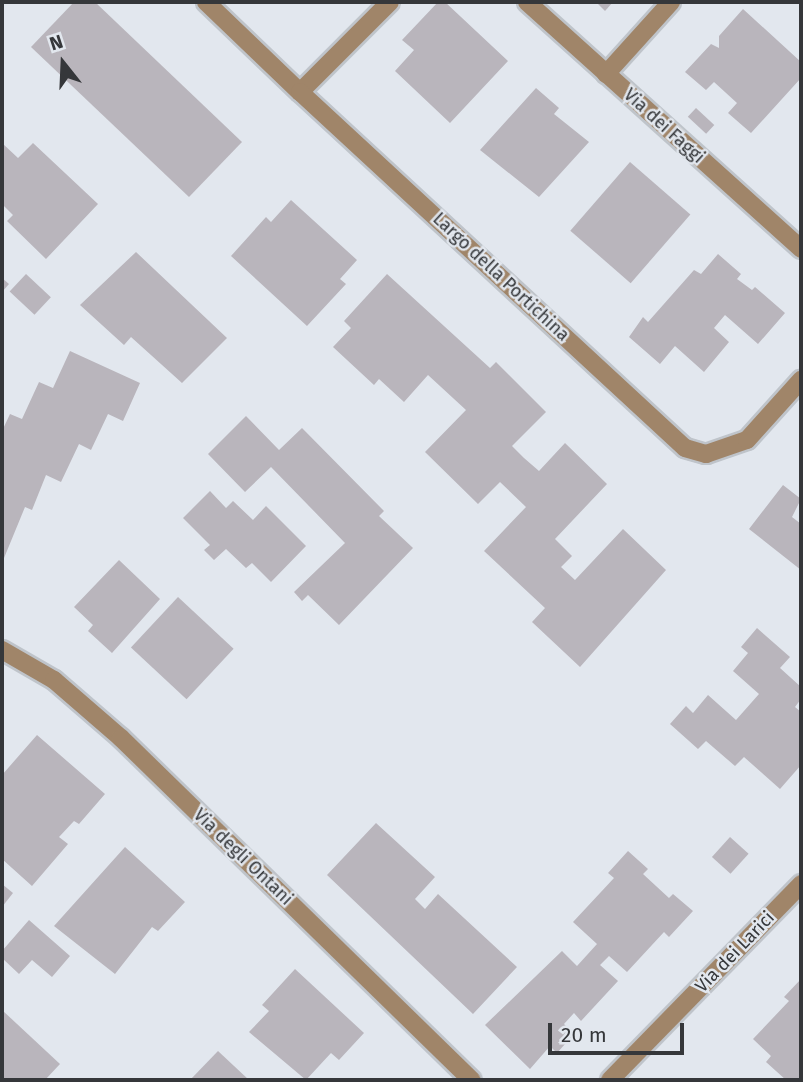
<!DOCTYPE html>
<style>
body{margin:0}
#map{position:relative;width:803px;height:1082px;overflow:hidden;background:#e2e7ee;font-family:"Fira Sans",sans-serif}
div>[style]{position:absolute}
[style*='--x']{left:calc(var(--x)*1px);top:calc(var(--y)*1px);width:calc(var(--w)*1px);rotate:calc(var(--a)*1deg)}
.building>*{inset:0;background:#b9b5bc;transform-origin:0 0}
.roads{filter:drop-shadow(2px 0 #bfc4ca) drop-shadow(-2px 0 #bfc4ca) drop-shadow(0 2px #bfc4ca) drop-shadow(0 -2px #bfc4ca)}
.minor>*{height:18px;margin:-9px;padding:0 9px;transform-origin:9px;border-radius:9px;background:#a08569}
span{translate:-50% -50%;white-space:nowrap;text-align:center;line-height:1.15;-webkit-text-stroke:5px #e2e7ee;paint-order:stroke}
.street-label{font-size:18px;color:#35373a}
.frame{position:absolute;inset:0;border:4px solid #35373a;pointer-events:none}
.north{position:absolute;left:28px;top:28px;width:70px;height:70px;-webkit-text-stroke:5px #e2e7ee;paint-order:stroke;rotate:342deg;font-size:19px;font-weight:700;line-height:28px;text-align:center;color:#35373a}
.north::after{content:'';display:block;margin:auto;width:24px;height:32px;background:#35373a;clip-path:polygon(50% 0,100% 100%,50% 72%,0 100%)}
.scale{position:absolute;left:548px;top:1023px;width:136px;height:32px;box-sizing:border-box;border:4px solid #35373a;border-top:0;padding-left:9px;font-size:21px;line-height:24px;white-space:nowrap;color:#35373a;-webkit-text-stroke:5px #e2e7ee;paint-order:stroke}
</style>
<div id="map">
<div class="building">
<div style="clip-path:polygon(74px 2px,95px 2px,242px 142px,189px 197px,31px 47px)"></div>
<div style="clip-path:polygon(438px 2px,445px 2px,508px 61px,450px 123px,395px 71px,414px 50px,402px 40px)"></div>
<div style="clip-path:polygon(596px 2px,613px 2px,605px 11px)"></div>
<div style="clip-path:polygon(743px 9px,801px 62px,801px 78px,751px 133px,728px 113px,737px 103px,714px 82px,706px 90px,685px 72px,711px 44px,719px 48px,719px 36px)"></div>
<div style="clip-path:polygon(536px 88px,559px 108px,554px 114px,589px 142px,539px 197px,480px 150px)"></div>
<div style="left:696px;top:108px;width:25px;height:12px;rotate:43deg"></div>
<div style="clip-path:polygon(2px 143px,18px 158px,33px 143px,98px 204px,46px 259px,7px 221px,13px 215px,2px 204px)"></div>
<div style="left:630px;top:162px;width:80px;height:91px;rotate:41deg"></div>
<div style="clip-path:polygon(291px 200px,357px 260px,340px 279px,346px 284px,307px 326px,231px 256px,266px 217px,271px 222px)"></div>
<div style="clip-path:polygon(136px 252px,227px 338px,182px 383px,131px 337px,124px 345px,80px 305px)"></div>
<div style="clip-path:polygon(718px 254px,741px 274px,737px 279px,752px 290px,755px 287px,785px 313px,758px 344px,725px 315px,714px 328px,729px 342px,704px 372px,675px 346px,660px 364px,629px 337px,643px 317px,648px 322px,694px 270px,701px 274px)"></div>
<div style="left:26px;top:274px;width:34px;height:24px;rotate:43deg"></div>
<div style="clip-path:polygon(387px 274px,490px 368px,496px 362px,546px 412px,512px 446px,524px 458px,539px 471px,565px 443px,607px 484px,555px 539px,572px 556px,561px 567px,575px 580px,623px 529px,666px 570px,580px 667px,532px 622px,545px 608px,484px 551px,526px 507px,500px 482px,478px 504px,425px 452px,466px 410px,428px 375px,404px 402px,379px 379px,374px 385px,333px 347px,351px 328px,344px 321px)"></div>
<div style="clip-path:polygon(2px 278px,9px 284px,2px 292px)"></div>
<div style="clip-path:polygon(70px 351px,140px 383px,123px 421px,108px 414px,91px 450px,79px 444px,61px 482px,46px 475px,32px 510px,25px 507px,2px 563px,2px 431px,10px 414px,22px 419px,39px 382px,53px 388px)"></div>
<div style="clip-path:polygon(246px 416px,279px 450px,302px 428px,384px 511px,379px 516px,413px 548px,339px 625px,308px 595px,302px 601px,294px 592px,345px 543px,271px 467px,245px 492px,208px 454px)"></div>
<div style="clip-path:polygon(783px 485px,801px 499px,792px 517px,801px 524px,801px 570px,749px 529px)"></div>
<div style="clip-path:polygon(210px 491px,226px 508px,233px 501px,253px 520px,266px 506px,306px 546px,271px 582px,252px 563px,246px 568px,226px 549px,214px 560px,204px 550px,210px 545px,183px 518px)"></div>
<div style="clip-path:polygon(119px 560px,160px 599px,112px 653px,88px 631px,93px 625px,74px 607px)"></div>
<div style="left:178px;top:597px;width:76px;height:69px;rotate:43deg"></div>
<div style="clip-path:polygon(757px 628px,790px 657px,780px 668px,801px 687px,801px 699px,795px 707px,801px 712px,801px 765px,780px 789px,744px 757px,735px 766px,706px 741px,698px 749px,670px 724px,686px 706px,693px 713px,708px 695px,736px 720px,759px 694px,733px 671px,748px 653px,741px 647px)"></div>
<div style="clip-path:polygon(37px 735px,105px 794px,79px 824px,74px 821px,59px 837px,68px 844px,32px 886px,2px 859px,2px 775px)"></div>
<div style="clip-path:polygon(376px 823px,435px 877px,415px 899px,425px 909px,438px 894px,517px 967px,473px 1014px,327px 875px)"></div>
<div style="left:730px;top:837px;width:25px;height:27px;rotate:42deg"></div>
<div style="clip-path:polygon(125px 847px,185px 902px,158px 931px,152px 927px,115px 974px,54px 926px)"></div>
<div style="clip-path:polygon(628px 851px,648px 869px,643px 874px,669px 898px,673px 894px,693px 911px,669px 937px,664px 932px,627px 972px,609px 956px,600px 965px,618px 981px,581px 1021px,574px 1013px,564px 1024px,574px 1034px,557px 1053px,550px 1046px,530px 1069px,485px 1025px,562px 951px,577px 966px,597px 944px,573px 922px,614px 878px,608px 873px)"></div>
<div style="clip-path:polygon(2px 884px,13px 893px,2px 907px)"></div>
<div style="clip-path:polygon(29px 920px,70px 956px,52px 977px,32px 960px,19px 974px,2px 958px,2px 951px)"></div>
<div style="clip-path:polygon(295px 969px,364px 1033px,339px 1060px,331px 1053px,306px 1080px,249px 1032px,269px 1011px,262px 1005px)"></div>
<div style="clip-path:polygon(801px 979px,801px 1080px,786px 1080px,766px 1062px,771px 1056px,753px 1039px,789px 1001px,784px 997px)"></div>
<div style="clip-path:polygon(2px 1010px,60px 1064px,45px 1080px,2px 1080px)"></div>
<div style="clip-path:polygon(218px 1051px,249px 1080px,190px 1080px)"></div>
</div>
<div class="roads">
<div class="minor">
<div style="--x:206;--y:2;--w:130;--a:43.8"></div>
<div style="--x:300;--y:92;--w:127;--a:-45"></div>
<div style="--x:527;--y:2;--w:369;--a:42"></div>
<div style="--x:606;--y:74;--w:97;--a:-47.9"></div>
<div style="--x:300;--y:92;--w:524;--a:42.76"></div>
<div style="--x:685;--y:448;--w:22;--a:16"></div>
<div style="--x:706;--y:454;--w:43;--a:-18.9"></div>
<div style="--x:747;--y:440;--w:81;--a:-48"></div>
<div style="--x:2;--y:650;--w:60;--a:30"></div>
<div style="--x:54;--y:680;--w:89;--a:40.9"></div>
<div style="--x:121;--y:738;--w:490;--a:44.3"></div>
<div style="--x:610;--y:1080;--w:274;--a:-45.7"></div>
</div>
</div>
<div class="street-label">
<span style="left:664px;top:126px;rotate:42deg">Via dei Faggi</span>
<span style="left:501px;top:277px;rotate:43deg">Largo della Portichina</span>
<span style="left:243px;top:857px;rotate:44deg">Via degli Ontani</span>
<span style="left:735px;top:952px;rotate:-46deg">Via dei Larici</span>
</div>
<div class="frame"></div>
<div class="north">N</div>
<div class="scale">20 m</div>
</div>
